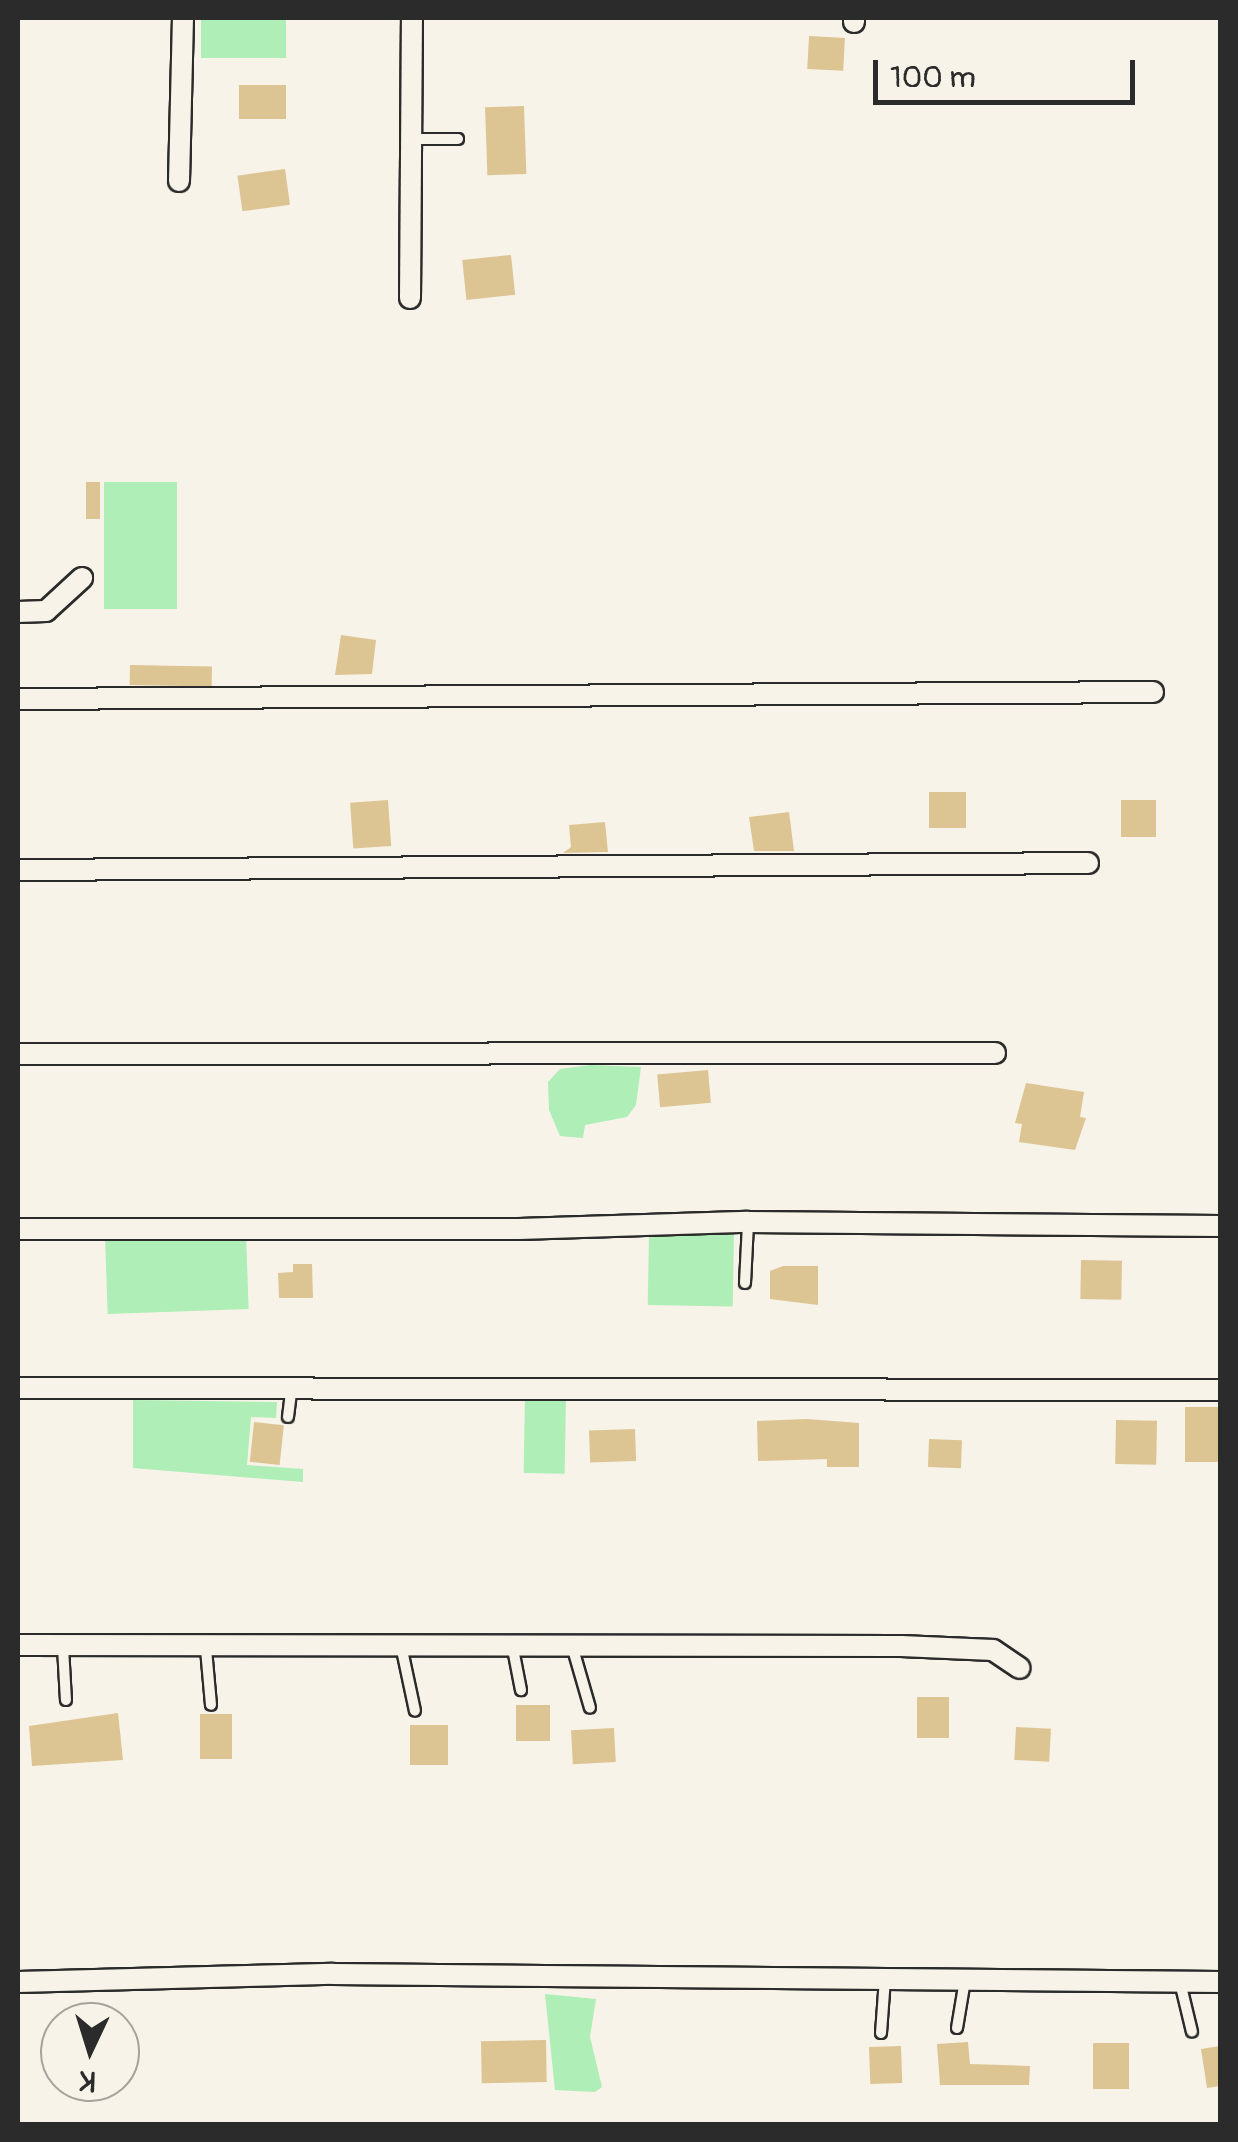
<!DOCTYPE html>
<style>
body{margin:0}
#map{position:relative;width:1238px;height:2142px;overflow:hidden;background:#f7f3e8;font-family:Pangolin,sans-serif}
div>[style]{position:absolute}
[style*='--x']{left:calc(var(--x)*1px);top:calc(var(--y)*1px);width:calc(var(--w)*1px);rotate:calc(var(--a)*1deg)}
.green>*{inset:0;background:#afeeb6;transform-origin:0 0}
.building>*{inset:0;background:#ddc493;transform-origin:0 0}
.roads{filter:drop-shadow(2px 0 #2b2b2b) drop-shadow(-2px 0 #2b2b2b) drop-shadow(0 2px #2b2b2b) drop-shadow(0 -2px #2b2b2b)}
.lane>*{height:10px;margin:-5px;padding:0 5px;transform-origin:5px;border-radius:5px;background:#f7f3e8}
.street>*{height:20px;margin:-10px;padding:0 10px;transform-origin:10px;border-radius:10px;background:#f7f3e8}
span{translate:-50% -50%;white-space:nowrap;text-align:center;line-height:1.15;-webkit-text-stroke:9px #f7f3e8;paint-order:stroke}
.frame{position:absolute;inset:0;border:20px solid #2b2b2b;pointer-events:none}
.north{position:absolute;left:40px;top:2002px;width:100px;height:100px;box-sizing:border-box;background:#f7f3e8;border:2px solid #a5a39c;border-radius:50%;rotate:184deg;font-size:28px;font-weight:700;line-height:40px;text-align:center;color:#2b2b2b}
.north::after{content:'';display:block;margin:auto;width:35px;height:45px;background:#2b2b2b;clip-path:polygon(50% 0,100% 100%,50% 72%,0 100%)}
.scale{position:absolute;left:873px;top:60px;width:262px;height:45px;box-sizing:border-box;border:5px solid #2b2b2b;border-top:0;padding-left:12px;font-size:30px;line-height:35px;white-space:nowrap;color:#2b2b2b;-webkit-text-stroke:8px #f7f3e8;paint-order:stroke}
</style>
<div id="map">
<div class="green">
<div style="left:286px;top:18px;width:40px;height:85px;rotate:90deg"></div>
<div style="left:104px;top:482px;width:73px;height:127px"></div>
<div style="clip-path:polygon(591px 1065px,641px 1067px,636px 1105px,627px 1117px,585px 1125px,583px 1138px,560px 1136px,549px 1110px,548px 1082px,560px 1069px)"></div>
<div style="left:649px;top:1232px;width:85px;height:73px;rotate:1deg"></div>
<div style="left:246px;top:1234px;width:75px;height:141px;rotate:88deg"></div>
<div style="left:525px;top:1395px;width:41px;height:78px;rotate:1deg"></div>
<div style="clip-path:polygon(133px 1400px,277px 1402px,276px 1418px,251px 1417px,247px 1465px,303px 1469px,303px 1482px,133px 1468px)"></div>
<div style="clip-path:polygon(545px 1994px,596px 1999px,590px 2037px,602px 2087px,595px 2092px,555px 2090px)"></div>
</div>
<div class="building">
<div style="left:809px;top:36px;width:36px;height:33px;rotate:3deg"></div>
<div style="left:239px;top:85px;width:47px;height:34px"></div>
<div style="left:524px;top:106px;width:68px;height:39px;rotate:88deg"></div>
<div style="left:285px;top:169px;width:36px;height:48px;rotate:82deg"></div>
<div style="left:511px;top:255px;width:40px;height:49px;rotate:84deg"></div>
<div style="left:86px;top:482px;width:14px;height:37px"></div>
<div style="clip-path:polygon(341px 635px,376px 640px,372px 674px,335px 675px)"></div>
<div style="left:130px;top:665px;width:82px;height:20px;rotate:1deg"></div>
<div style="left:929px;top:792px;width:37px;height:36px"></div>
<div style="left:388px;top:800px;width:46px;height:38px;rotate:86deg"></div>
<div style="left:1121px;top:800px;width:35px;height:37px"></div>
<div style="clip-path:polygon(789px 812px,794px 851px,754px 851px,749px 817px)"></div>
<div style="clip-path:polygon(605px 822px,608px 852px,563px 853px,571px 847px,569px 825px)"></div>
<div style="left:708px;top:1070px;width:33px;height:51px;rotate:85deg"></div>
<div style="clip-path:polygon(1026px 1083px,1084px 1092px,1080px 1117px,1086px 1118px,1075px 1150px,1019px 1142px,1022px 1124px,1015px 1123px)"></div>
<div style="left:1081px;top:1260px;width:41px;height:39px;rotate:1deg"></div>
<div style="clip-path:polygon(293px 1264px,312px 1264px,313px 1298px,279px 1298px,278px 1273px,293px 1272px)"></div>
<div style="clip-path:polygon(783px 1266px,818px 1266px,818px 1305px,770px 1299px,770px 1271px)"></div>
<div style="left:1220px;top:1407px;width:55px;height:35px;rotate:90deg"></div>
<div style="clip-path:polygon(807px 1419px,859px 1423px,859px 1467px,827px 1467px,827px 1459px,758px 1461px,757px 1421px)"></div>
<div style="left:1116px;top:1420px;width:41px;height:44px;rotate:1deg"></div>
<div style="left:254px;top:1422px;width:30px;height:40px;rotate:6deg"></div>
<div style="left:635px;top:1429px;width:32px;height:46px;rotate:88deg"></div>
<div style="left:929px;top:1439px;width:33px;height:28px;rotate:2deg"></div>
<div style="left:917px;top:1697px;width:32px;height:41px"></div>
<div style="left:516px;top:1705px;width:34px;height:36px"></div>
<div style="clip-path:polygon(118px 1713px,123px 1760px,32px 1766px,29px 1726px)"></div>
<div style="left:200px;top:1714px;width:32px;height:45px"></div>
<div style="left:410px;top:1725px;width:38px;height:40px"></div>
<div style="left:1016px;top:1727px;width:35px;height:33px;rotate:3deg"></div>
<div style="left:614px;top:1728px;width:34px;height:43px;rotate:87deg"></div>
<div style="left:546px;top:2040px;width:42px;height:65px;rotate:89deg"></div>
<div style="clip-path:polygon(968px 2042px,970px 2064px,1030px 2066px,1029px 2085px,940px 2085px,937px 2044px)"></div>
<div style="left:1093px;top:2043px;width:36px;height:46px"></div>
<div style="left:901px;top:2046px;width:37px;height:32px;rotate:88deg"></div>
<div style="clip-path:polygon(1220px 2046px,1220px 2086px,1207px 2088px,1201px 2049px)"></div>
</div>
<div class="roads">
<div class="lane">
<div style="--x:414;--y:139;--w:44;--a:0"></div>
<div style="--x:745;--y:1283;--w:60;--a:-87.1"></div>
<div style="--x:288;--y:1417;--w:24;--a:-83"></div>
<div style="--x:63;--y:1647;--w:53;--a:86.8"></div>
<div style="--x:206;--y:1649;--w:56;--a:84.9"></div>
<div style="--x:513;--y:1649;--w:42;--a:79"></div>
<div style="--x:573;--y:1649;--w:61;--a:73.9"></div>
<div style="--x:402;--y:1650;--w:62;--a:78"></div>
<div style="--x:1180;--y:1982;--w:51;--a:76.5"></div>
<div style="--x:957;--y:2028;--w:49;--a:-80.5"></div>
<div style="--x:881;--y:2033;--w:54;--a:-85.8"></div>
</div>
<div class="street">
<div style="--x:854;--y:22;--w:4;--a:-90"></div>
<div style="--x:179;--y:181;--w:163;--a:-88.6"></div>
<div style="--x:410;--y:298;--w:280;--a:-89.6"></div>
<div style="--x:18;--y:612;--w:28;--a:-2"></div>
<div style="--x:46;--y:611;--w:49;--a:-42.5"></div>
<div style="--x:18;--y:699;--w:1135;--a:-0.35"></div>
<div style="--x:18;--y:870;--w:1070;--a:-0.37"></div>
<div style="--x:18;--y:1054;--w:977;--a:-0.06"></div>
<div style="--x:18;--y:1229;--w:501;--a:0"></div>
<div style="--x:519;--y:1229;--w:229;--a:-1.8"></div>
<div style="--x:748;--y:1222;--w:472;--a:0.5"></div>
<div style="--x:18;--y:1388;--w:1202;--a:0.1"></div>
<div style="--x:18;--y:1645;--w:883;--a:0.06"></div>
<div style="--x:901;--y:1646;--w:92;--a:2.5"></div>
<div style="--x:993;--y:1650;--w:32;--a:34"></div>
<div style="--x:18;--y:1982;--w:315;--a:-1.5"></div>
<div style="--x:333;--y:1974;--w:887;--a:0.52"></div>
</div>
</div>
<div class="frame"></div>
<div class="north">K</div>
<div class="scale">100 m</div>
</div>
